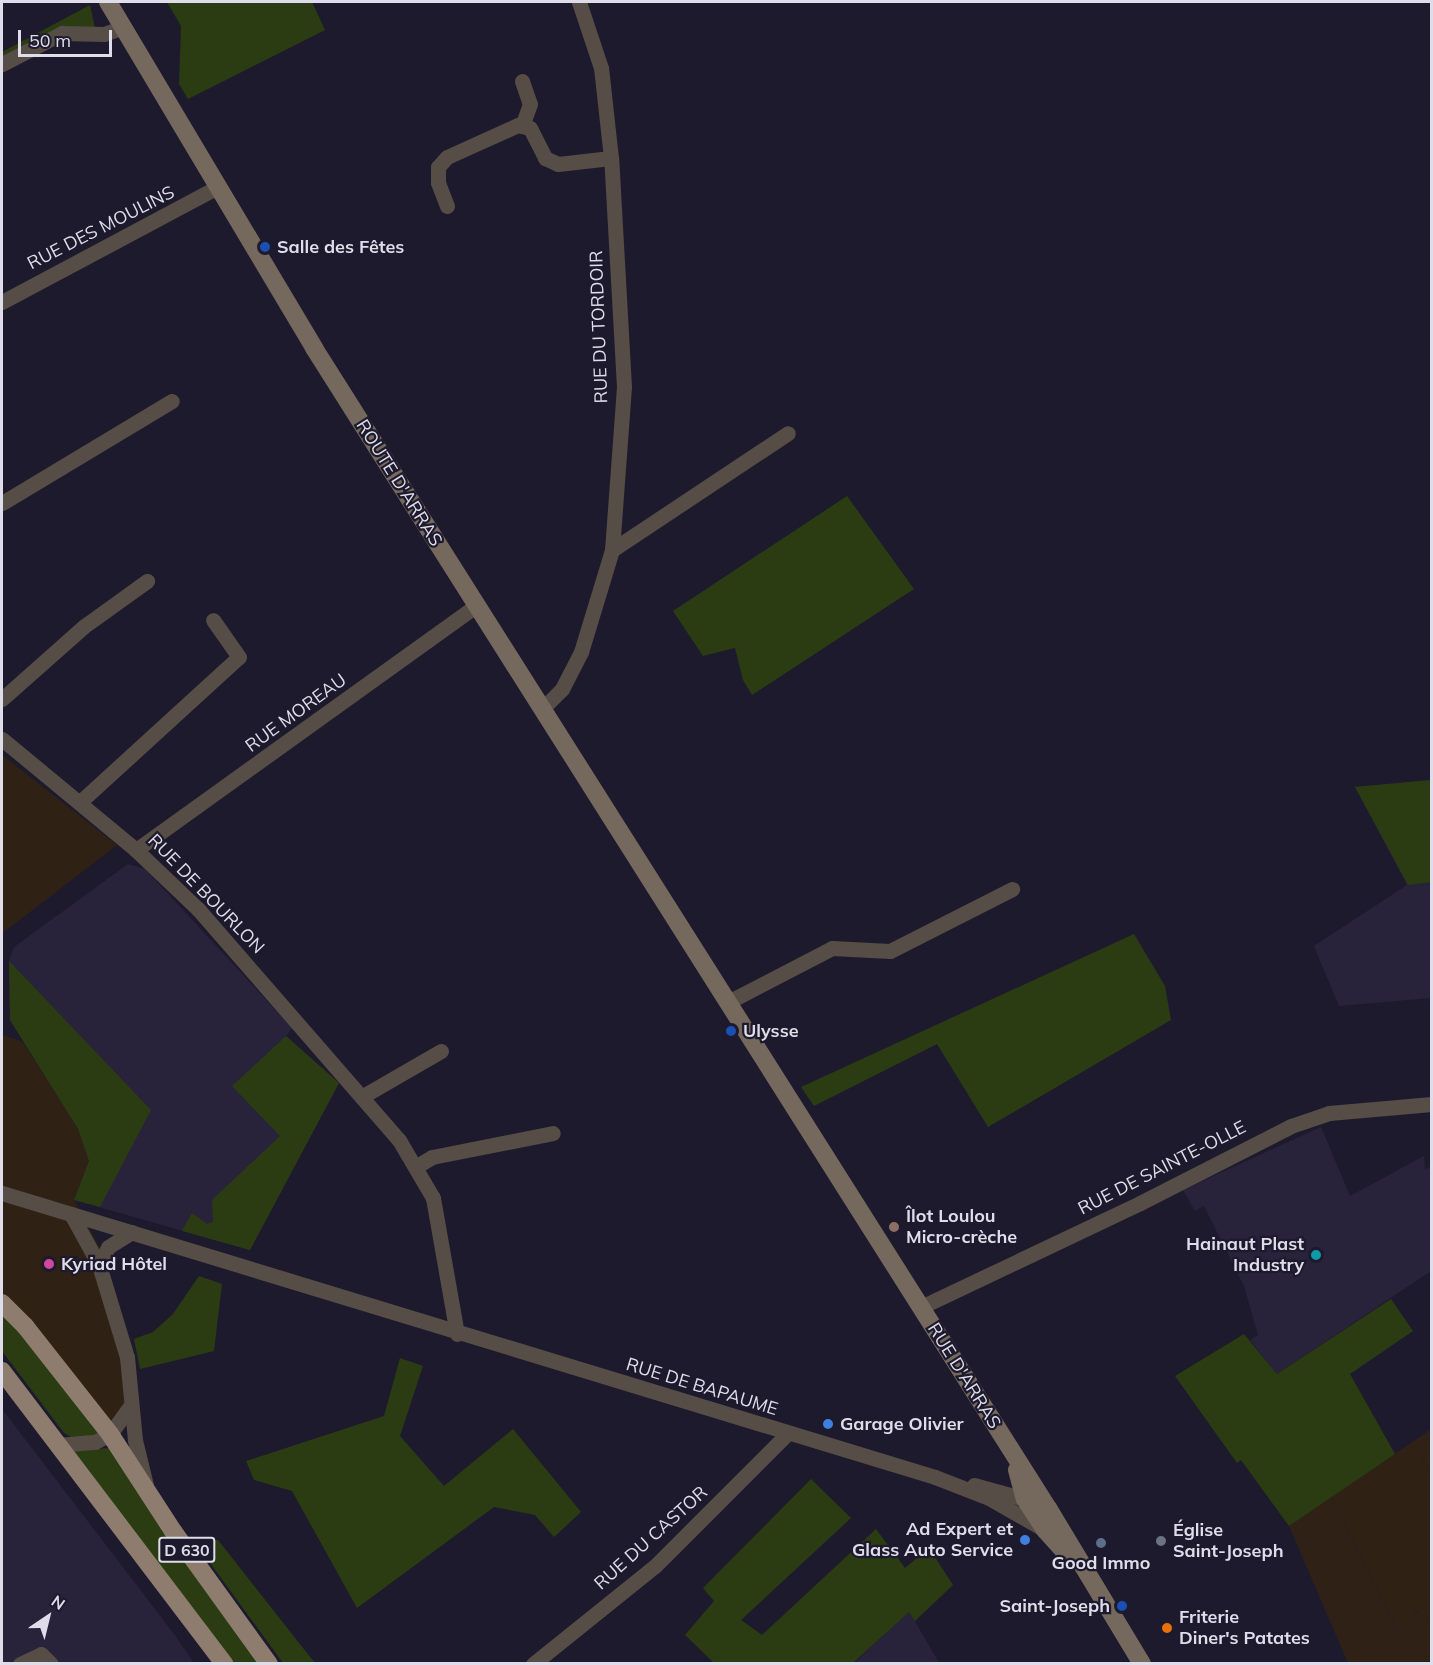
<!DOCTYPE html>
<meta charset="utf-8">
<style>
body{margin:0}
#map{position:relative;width:1433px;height:1665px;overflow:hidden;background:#1e1a2d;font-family:Mulish,sans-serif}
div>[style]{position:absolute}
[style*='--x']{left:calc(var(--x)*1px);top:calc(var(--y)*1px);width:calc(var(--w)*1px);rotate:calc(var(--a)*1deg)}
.commercial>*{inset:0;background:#2f2215}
.built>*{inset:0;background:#28233b}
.education>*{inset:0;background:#302116}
.green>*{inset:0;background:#2b3c12}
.minor>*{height:15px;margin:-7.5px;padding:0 7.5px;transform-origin:7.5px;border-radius:7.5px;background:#564d46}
.secondary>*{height:18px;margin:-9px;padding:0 9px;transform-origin:9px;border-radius:9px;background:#75685d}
.primary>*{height:18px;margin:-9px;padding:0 9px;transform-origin:9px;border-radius:9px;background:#8e7c6f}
.dots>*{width:16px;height:16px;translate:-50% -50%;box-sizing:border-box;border:3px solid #1e1a2d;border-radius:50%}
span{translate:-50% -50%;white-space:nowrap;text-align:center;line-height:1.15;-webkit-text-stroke:4.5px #1e1a2d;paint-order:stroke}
.shield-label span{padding:2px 4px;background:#1e1a2d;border:2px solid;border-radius:4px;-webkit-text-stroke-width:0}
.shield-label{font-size:16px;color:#dfddea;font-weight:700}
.street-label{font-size:18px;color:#dfddea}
.poi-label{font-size:18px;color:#dfddea;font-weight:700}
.left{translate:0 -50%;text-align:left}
.right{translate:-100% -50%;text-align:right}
.frame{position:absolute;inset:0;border:3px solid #dfddea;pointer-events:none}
.north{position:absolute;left:18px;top:1587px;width:60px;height:60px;-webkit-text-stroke:4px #1e1a2d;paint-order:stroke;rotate:35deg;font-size:16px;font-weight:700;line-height:24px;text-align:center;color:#dfddea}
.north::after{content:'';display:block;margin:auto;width:21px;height:27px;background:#dfddea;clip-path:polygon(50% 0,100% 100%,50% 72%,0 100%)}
.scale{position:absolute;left:18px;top:30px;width:94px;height:27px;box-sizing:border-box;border:3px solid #dfddea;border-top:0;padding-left:8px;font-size:18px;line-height:21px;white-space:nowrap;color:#dfddea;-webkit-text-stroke:4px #1e1a2d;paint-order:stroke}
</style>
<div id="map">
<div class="commercial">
<div style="clip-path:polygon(2px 755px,117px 845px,4px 932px,2px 940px)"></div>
<div style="clip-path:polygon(2px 1035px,23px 1042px,78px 1129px,89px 1161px,74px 1200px,102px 1252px,135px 1367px,117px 1434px,2px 1295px)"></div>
<div style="clip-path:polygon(1411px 1443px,1431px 1473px,1431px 1623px,1418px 1611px,1397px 1628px,1331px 1497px)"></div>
</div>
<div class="built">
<div style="clip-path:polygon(1431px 780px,1431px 998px,1339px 1006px,1314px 946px,1407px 885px,1355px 787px)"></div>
<div style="clip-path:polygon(128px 864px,145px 869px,292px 1028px,286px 1036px,339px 1083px,250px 1250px,74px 1200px,89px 1161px,78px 1129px,10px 1020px,9px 961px,14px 947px)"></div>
<div style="clip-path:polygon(1321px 1127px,1350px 1196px,1424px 1156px,1425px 1169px,1431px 1167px,1431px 1271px,1277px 1374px,1250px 1340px,1258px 1335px,1244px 1286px,1204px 1206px,1195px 1211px,1183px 1190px)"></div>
<div style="clip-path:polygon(2px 1409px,174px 1634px,194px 1663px,2px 1663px)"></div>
<div style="clip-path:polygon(909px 1611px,939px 1663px,853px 1664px)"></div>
</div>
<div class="education">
<div style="clip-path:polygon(1431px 1429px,1431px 1473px,1411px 1443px)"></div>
<div style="clip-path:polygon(1331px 1497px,1396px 1627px,1419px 1611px,1431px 1623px,1431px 1660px,1427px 1663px,1348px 1663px,1289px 1526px)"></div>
</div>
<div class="green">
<div style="clip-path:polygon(167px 2px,312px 2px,325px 30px,188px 99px,179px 84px,181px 26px)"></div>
<div style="clip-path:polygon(90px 5px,95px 28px,2px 59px,2px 52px)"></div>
<div style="clip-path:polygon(847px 496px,914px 589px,752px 695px,743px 680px,735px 648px,703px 656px,673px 611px)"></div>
<div style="clip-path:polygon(1431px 780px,1431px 882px,1408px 885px,1355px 787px)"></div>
<div style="clip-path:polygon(1134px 934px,1165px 986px,1171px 1020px,988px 1127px,937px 1044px,814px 1106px,801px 1087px)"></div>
<div style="clip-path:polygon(9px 961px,151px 1110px,100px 1207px,74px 1200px,89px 1161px,78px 1129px,10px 1020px)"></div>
<div style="clip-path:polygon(286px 1036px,339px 1083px,250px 1250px,182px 1231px,192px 1213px,207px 1224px,213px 1222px,212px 1200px,280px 1136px,232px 1086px)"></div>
<div style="clip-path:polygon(199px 1276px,222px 1284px,214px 1351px,140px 1369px,134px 1339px,153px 1332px,173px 1314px)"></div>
<div style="clip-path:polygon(1391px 1299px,1413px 1331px,1350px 1374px,1395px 1454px,1289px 1526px,1241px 1460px,1237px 1463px,1175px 1376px,1244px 1334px,1277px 1374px)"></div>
<div style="clip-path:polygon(2px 1313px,32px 1345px,99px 1432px,97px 1436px,71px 1437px,64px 1433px,2px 1351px)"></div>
<div style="clip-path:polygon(400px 1358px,423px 1366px,400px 1436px,444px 1486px,513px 1429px,581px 1512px,554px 1537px,535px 1515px,494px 1507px,357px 1608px,292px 1491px,254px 1480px,246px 1461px,384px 1416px)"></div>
<div style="clip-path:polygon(109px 1448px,262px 1663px,232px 1663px,73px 1451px)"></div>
<div style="clip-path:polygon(811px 1479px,851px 1518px,741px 1620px,762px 1635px,876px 1529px,905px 1568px,929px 1548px,953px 1585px,915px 1621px,909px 1612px,853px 1663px,714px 1663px,685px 1635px,714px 1601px,703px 1588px)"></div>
<div style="clip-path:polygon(218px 1540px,303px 1648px,315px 1663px,283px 1663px,194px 1541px)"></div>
</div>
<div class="minor">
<div style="--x:2;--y:64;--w:68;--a:-27.3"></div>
<div style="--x:62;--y:33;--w:42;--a:1.4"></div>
<div style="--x:104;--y:34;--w:20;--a:-20"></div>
<div style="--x:522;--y:81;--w:24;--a:71"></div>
<div style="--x:530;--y:104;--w:23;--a:110"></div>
<div style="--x:447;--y:206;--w:25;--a:-111"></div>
<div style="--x:438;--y:183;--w:16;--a:-90"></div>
<div style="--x:438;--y:167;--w:13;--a:-48"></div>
<div style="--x:447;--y:157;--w:78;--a:-24.3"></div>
<div style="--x:518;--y:125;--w:12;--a:14"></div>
<div style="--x:530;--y:128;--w:34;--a:63"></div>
<div style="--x:545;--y:158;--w:14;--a:25"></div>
<div style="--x:558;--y:164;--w:53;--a:-6.5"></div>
<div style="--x:2;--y:302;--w:244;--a:-28.1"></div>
<div style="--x:2;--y:503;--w:198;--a:-31"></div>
<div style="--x:612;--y:550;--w:211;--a:-33.6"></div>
<div style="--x:2;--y:699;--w:108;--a:-41.6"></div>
<div style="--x:83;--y:627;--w:79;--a:-35.7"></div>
<div style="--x:542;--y:709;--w:28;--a:-45"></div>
<div style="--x:562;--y:689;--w:42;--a:-62.8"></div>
<div style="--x:581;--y:652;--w:107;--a:-73.1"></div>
<div style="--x:612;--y:550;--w:163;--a:-85.8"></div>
<div style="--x:624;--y:387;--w:229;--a:-93.2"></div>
<div style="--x:611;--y:158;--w:91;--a:-96.3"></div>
<div style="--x:601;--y:68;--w:70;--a:-108.4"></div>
<div style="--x:2;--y:739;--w:174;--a:39.6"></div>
<div style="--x:136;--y:850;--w:86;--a:43.6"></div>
<div style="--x:198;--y:909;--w:306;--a:49"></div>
<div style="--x:399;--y:1140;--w:67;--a:59.6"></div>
<div style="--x:433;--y:1198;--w:138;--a:80"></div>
<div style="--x:80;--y:802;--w:215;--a:-42.4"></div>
<div style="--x:239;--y:657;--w:45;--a:-125.1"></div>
<div style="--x:136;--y:850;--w:418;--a:-35.7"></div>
<div style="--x:728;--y:1002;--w:117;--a:-27.4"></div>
<div style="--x:832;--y:948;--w:58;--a:3"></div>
<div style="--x:890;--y:951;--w:137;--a:-26.9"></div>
<div style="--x:363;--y:1096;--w:90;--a:-30"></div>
<div style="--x:417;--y:1166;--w:17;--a:-31"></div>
<div style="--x:432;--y:1157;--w:123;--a:-11.2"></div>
<div style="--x:2;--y:1193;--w:975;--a:16.93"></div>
<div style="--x:935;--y:1477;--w:58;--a:21.3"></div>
<div style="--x:989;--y:1498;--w:64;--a:29.7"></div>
<div style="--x:71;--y:1214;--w:58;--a:61.2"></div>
<div style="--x:99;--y:1265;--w:96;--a:73.1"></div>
<div style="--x:127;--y:1357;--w:83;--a:84.5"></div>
<div style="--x:135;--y:1440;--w:46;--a:76.3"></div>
<div style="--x:99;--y:1265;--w:20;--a:-63"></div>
<div style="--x:108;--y:1247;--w:28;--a:-32"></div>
<div style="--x:921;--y:1307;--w:242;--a:-25.4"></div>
<div style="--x:1140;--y:1203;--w:169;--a:-27"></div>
<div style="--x:1291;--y:1126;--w:40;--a:-18.9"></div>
<div style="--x:1329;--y:1113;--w:103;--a:-5"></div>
<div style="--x:58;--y:1445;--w:37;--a:-5"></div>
<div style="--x:95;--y:1442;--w:17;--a:-28"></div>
<div style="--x:110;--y:1434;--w:34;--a:-54"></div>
<div style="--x:974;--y:1485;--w:60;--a:15.4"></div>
<div style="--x:20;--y:1664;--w:23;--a:-25"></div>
<div style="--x:41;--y:1654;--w:14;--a:45"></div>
<div style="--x:533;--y:1664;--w:156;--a:-38.8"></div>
<div style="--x:655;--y:1566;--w:188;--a:-45"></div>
</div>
<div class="secondary">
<div style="--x:108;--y:2;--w:403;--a:59.2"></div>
<div style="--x:314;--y:348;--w:1373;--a:57.68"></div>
<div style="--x:1048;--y:1508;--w:182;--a:58.9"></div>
<div style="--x:1017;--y:1470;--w:30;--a:75"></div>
<div style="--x:1025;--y:1499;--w:37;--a:57"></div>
<div style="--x:1045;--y:1530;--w:28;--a:48"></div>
</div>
<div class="primary">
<div style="--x:2;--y:1303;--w:33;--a:45"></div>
<div style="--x:25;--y:1326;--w:137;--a:51.8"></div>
<div style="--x:110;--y:1434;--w:116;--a:57"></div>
<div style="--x:173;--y:1531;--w:164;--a:54.2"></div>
<div style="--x:2;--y:1371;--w:368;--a:52.8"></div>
</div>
<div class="dots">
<div style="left:265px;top:247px;background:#1a4fb4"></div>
<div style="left:731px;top:1031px;background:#1a4fb4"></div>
<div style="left:894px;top:1227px;background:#8d6e63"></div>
<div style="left:1316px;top:1255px;background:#0f9aa8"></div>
<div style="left:49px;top:1264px;background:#d1479c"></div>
<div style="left:828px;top:1424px;background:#3f7fe0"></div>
<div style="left:1025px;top:1540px;background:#3f7fe0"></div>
<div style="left:1161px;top:1541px;background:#6b7280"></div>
<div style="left:1101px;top:1543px;background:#5c6f8a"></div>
<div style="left:1122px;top:1606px;background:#1a4fb4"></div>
<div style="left:1167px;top:1628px;background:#e8710a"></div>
</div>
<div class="shield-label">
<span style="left:187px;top:1550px">D 630</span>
</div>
<div class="street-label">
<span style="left:101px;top:228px;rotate:-27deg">RUE DES MOULINS</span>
<span style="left:599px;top:327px;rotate:-92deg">RUE DU TORDOIR</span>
<span style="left:399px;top:483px;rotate:58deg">ROUTE D'ARRAS</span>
<span style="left:296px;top:713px;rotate:-36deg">RUE MOREAU</span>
<span style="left:206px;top:894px;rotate:46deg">RUE DE BOURLON</span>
<span style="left:1162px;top:1168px;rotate:-27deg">RUE DE SAINTE-OLLE</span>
<span style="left:964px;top:1376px;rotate:58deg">RUE D'ARRAS</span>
<span style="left:702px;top:1387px;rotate:17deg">RUE DE BAPAUME</span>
<span style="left:651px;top:1538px;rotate:-42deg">RUE DU CASTOR</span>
</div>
<div class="poi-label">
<span class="left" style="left:277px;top:247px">Salle des Fêtes</span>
<span class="left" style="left:743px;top:1031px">Ulysse</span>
<span class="left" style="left:906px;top:1227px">Îlot Loulou<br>Micro-crèche</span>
<span class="right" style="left:1304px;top:1255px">Hainaut Plast<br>Industry</span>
<span class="left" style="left:61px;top:1264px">Kyriad Hôtel</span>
<span class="left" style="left:840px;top:1424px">Garage Olivier</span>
<span class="right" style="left:1013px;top:1540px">Ad Expert et<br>Glass Auto Service</span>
<span class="left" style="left:1173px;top:1541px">Église<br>Saint-Joseph</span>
<span style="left:1101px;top:1563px">Good Immo</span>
<span class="right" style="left:1110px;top:1606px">Saint-Joseph</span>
<span class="left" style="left:1179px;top:1628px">Friterie<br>Diner's Patates</span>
</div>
<div class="frame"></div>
<div class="north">N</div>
<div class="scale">50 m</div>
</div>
